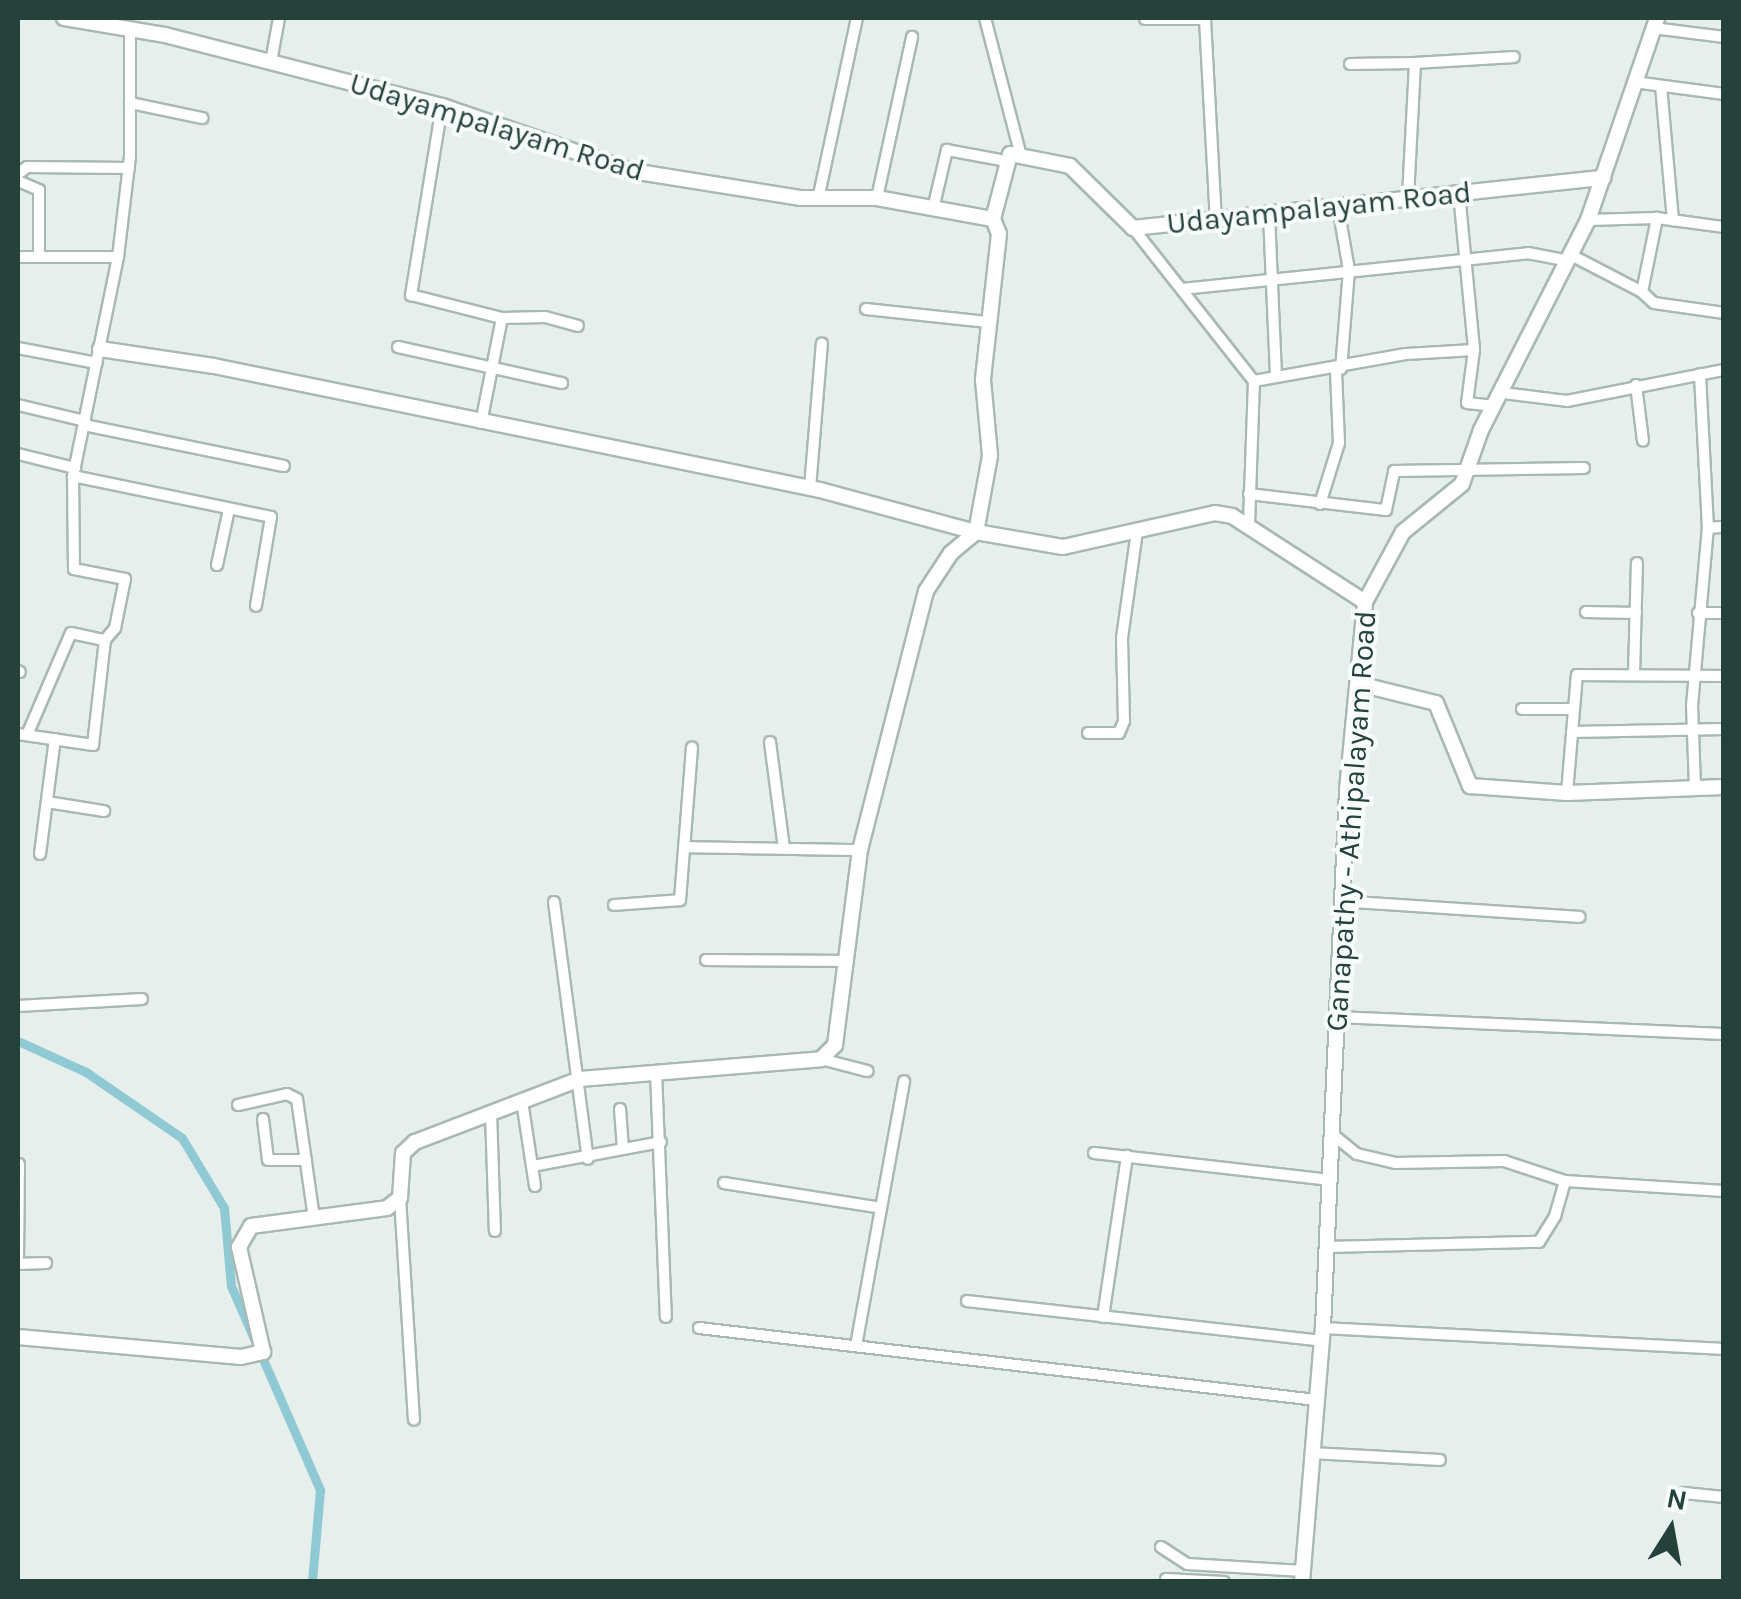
<!DOCTYPE html>
<style>
body{margin:0}
#map{position:relative;width:1741px;height:1599px;overflow:hidden;background:#e6efeb;font-family:Karla,sans-serif}
div>[style]{position:absolute}
[style*='--x']{left:calc(var(--x)*1px);top:calc(var(--y)*1px);width:calc(var(--w)*1px);rotate:calc(var(--a)*1deg)}
.canal>*{height:9px;margin:-4.5px;padding:0 4.5px;transform-origin:4.5px;border-radius:4.5px;background:#8ec9d4}
.roads{filter:drop-shadow(2px 0 #a8b8b2) drop-shadow(-2px 0 #a8b8b2) drop-shadow(0 2px #a8b8b2) drop-shadow(0 -2px #a8b8b2)}
.street>*{height:10px;margin:-5px;padding:0 5px;transform-origin:5px;border-radius:5px;background:#fff}
.secondary>*{height:14px;margin:-7px;padding:0 7px;transform-origin:7px;border-radius:7px;background:#fff}
span{translate:-50% -50%;white-space:nowrap;text-align:center;line-height:1.15;-webkit-text-stroke:8px #f7fbf9;paint-order:stroke}
.street-label{font-size:30px;color:#24423a}
.frame{position:absolute;inset:0;border:20px solid #24423a;pointer-events:none}
.north{position:absolute;left:1621px;top:1479px;width:100px;height:100px;-webkit-text-stroke:8px #f7fbf9;paint-order:stroke;rotate:11deg;font-size:28px;font-weight:700;line-height:40px;text-align:center;color:#24423a}
.north::after{content:'';display:block;margin:auto;width:35px;height:45px;background:#24423a;clip-path:polygon(50% 0,100% 100%,50% 72%,0 100%)}
</style>
<div id="map">
<div class="canal">
<div style="--x:18;--y:1041;--w:75;--a:24.5"></div>
<div style="--x:86;--y:1072;--w:116;--a:34.5"></div>
<div style="--x:182;--y:1138;--w:82;--a:59"></div>
<div style="--x:224;--y:1208;--w:78;--a:84.9"></div>
<div style="--x:231;--y:1286;--w:223;--a:66.4"></div>
<div style="--x:320;--y:1490;--w:92;--a:95"></div>
</div>
<div class="roads">
<div class="street">
<div style="--x:985;--y:18;--w:143;--a:75.4"></div>
<div style="--x:1145;--y:19;--w:60;--a:0"></div>
<div style="--x:1205;--y:19;--w:202;--a:86.9"></div>
<div style="--x:1653;--y:28;--w:72;--a:7.2"></div>
<div style="--x:271;--y:62;--w:45;--a:-79.7"></div>
<div style="--x:1350;--y:64;--w:65;--a:-0.9"></div>
<div style="--x:1634;--y:82;--w:91;--a:7.6"></div>
<div style="--x:1661;--y:86;--w:135;--a:84.9"></div>
<div style="--x:130;--y:103;--w:74;--a:11.8"></div>
<div style="--x:442;--y:106;--w:192;--a:99.3"></div>
<div style="--x:411;--y:295;--w:94;--a:14.2"></div>
<div style="--x:502;--y:318;--w:43;--a:-1.3"></div>
<div style="--x:545;--y:317;--w:34;--a:15"></div>
<div style="--x:18;--y:174;--w:11;--a:-38"></div>
<div style="--x:27;--y:167;--w:102;--a:0.6"></div>
<div style="--x:18;--y:181;--w:23;--a:23"></div>
<div style="--x:39;--y:190;--w:67;--a:90"></div>
<div style="--x:1459;--y:193;--w:158;--a:84.5"></div>
<div style="--x:1474;--y:350;--w:53;--a:97.5"></div>
<div style="--x:1467;--y:403;--w:28;--a:6"></div>
<div style="--x:819;--y:195;--w:181;--a:-77.9"></div>
<div style="--x:1408;--y:197;--w:134;--a:-87"></div>
<div style="--x:1415;--y:63;--w:99;--a:-3.5"></div>
<div style="--x:877;--y:198;--w:165;--a:-77.7"></div>
<div style="--x:1338;--y:207;--w:64;--a:80.1"></div>
<div style="--x:1349;--y:270;--w:99;--a:94.6"></div>
<div style="--x:933;--y:209;--w:61;--a:-76.7"></div>
<div style="--x:947;--y:150;--w:60;--a:10.6"></div>
<div style="--x:1269;--y:215;--w:161;--a:87.5"></div>
<div style="--x:1588;--y:220;--w:69;--a:-1.7"></div>
<div style="--x:1133;--y:228;--w:195;--a:51.7"></div>
<div style="--x:1254;--y:381;--w:142;--a:92"></div>
<div style="--x:1571;--y:255;--w:80;--a:27.5"></div>
<div style="--x:1642;--y:292;--w:76;--a:-78.5"></div>
<div style="--x:1657;--y:218;--w:68;--a:7.7"></div>
<div style="--x:18;--y:257;--w:100;--a:0"></div>
<div style="--x:118;--y:257;--w:101;--a:-83.2"></div>
<div style="--x:130;--y:157;--w:128;--a:-90"></div>
<div style="--x:118;--y:257;--w:224;--a:101.6"></div>
<div style="--x:73;--y:476;--w:202;--a:11.7"></div>
<div style="--x:271;--y:517;--w:90;--a:99.6"></div>
<div style="--x:1182;--y:289;--w:348;--a:-5.9"></div>
<div style="--x:1528;--y:253;--w:42;--a:11"></div>
<div style="--x:1642;--y:292;--w:16;--a:43"></div>
<div style="--x:1654;--y:303;--w:71;--a:8.1"></div>
<div style="--x:866;--y:309;--w:122;--a:6.1"></div>
<div style="--x:398;--y:347;--w:168;--a:12.4"></div>
<div style="--x:18;--y:348;--w:80;--a:10.8"></div>
<div style="--x:1254;--y:381;--w:154;--a:-10.1"></div>
<div style="--x:1406;--y:354;--w:68;--a:-3.4"></div>
<div style="--x:1636;--y:385;--w:56;--a:82.9"></div>
<div style="--x:1503;--y:393;--w:64;--a:7.1"></div>
<div style="--x:1567;--y:401;--w:160;--a:-11.2"></div>
<div style="--x:18;--y:405;--w:69;--a:13.4"></div>
<div style="--x:481;--y:423;--w:107;--a:-78.7"></div>
<div style="--x:84;--y:425;--w:204;--a:11.6"></div>
<div style="--x:18;--y:454;--w:59;--a:13.8"></div>
<div style="--x:810;--y:488;--w:145;--a:-85.3"></div>
<div style="--x:1249;--y:494;--w:138;--a:6.7"></div>
<div style="--x:1386;--y:510;--w:40;--a:-78"></div>
<div style="--x:1394;--y:471;--w:190;--a:-0.9"></div>
<div style="--x:1320;--y:504;--w:64;--a:-72.7"></div>
<div style="--x:1339;--y:443;--w:72;--a:-92.4"></div>
<div style="--x:1708;--y:528;--w:16;--a:-4"></div>
<div style="--x:217;--y:565;--w:57;--a:-77.9"></div>
<div style="--x:1586;--y:612;--w:50;--a:1.1"></div>
<div style="--x:1698;--y:613;--w:26;--a:0"></div>
<div style="--x:18;--y:671;--w:2;--a:27"></div>
<div style="--x:1634;--y:675;--w:112;--a:-88.5"></div>
<div style="--x:1522;--y:709;--w:51;--a:0"></div>
<div style="--x:1572;--y:732;--w:152;--a:-1.1"></div>
<div style="--x:1088;--y:733;--w:31;--a:0"></div>
<div style="--x:1119;--y:733;--w:13;--a:-67"></div>
<div style="--x:1124;--y:721;--w:83;--a:-91.4"></div>
<div style="--x:1122;--y:638;--w:108;--a:-82"></div>
<div style="--x:18;--y:734;--w:76;--a:8.3"></div>
<div style="--x:93;--y:745;--w:106;--a:-83.5"></div>
<div style="--x:105;--y:640;--w:16;--a:-50"></div>
<div style="--x:115;--y:628;--w:50;--a:-78.5"></div>
<div style="--x:125;--y:579;--w:52;--a:-168.9"></div>
<div style="--x:74;--y:569;--w:93;--a:-90.6"></div>
<div style="--x:27;--y:735;--w:111;--a:-66.7"></div>
<div style="--x:71;--y:633;--w:35;--a:12"></div>
<div style="--x:770;--y:742;--w:107;--a:82.5"></div>
<div style="--x:1695;--y:787;--w:81;--a:-92.1"></div>
<div style="--x:1692;--y:706;--w:179;--a:-84.9"></div>
<div style="--x:1708;--y:528;--w:154;--a:-93"></div>
<div style="--x:1567;--y:793;--w:118;--a:-85.2"></div>
<div style="--x:1577;--y:675;--w:147;--a:0.4"></div>
<div style="--x:47;--y:802;--w:58;--a:9"></div>
<div style="--x:684;--y:847;--w:176;--a:1"></div>
<div style="--x:40;--y:854;--w:116;--a:-82.6"></div>
<div style="--x:1340;--y:901;--w:240;--a:3.8"></div>
<div style="--x:554;--y:902;--w:259;--a:82.5"></div>
<div style="--x:614;--y:905;--w:66;--a:-4.3"></div>
<div style="--x:680;--y:900;--w:153;--a:-85.5"></div>
<div style="--x:706;--y:960;--w:142;--a:0.4"></div>
<div style="--x:18;--y:1006;--w:124;--a:-3.2"></div>
<div style="--x:1336;--y:1017;--w:388;--a:2.5"></div>
<div style="--x:821;--y:1059;--w:48;--a:14.6"></div>
<div style="--x:656;--y:1072;--w:245;--a:87.7"></div>
<div style="--x:522;--y:1101;--w:86;--a:81.3"></div>
<div style="--x:238;--y:1105;--w:50;--a:-12.7"></div>
<div style="--x:287;--y:1094;--w:11;--a:27"></div>
<div style="--x:297;--y:1099;--w:120;--a:81.9"></div>
<div style="--x:620;--y:1109;--w:40;--a:85.7"></div>
<div style="--x:491;--y:1113;--w:118;--a:88.1"></div>
<div style="--x:263;--y:1119;--w:41;--a:83"></div>
<div style="--x:268;--y:1160;--w:38;--a:0"></div>
<div style="--x:1332;--y:1134;--w:32;--a:39"></div>
<div style="--x:1357;--y:1154;--w:39;--a:13"></div>
<div style="--x:1395;--y:1163;--w:109;--a:-1.1"></div>
<div style="--x:1504;--y:1161;--w:64;--a:18.2"></div>
<div style="--x:1094;--y:1153;--w:238;--a:6.5"></div>
<div style="--x:19;--y:1164;--w:100;--a:90.6"></div>
<div style="--x:18;--y:1264;--w:28;--a:-2"></div>
<div style="--x:533;--y:1166;--w:130;--a:-10.6"></div>
<div style="--x:724;--y:1183;--w:159;--a:9"></div>
<div style="--x:400;--y:1198;--w:222;--a:86.4"></div>
<div style="--x:1327;--y:1247;--w:212;--a:-1.4"></div>
<div style="--x:1539;--y:1242;--w:31;--a:-58"></div>
<div style="--x:1555;--y:1216;--w:36;--a:-74"></div>
<div style="--x:1565;--y:1181;--w:159;--a:3.6"></div>
<div style="--x:967;--y:1301;--w:357;--a:6.4"></div>
<div style="--x:1103;--y:1317;--w:163;--a:-81.5"></div>
<div style="--x:699;--y:1328;--w:622;--a:6.65"></div>
<div style="--x:1323;--y:1328;--w:402;--a:3"></div>
<div style="--x:856;--y:1346;--w:269;--a:-79.7"></div>
<div style="--x:1312;--y:1453;--w:128;--a:3.1"></div>
<div style="--x:1684;--y:1493;--w:40;--a:5.7"></div>
<div style="--x:1161;--y:1547;--w:31;--a:33"></div>
<div style="--x:1187;--y:1564;--w:116;--a:3.5"></div>
<div style="--x:1166;--y:1579;--w:58;--a:3"></div>
</div>
<div class="secondary">
<div style="--x:64;--y:18;--w:102;--a:9.6"></div>
<div style="--x:165;--y:35;--w:286;--a:14.4"></div>
<div style="--x:442;--y:106;--w:201;--a:18.9"></div>
<div style="--x:632;--y:171;--w:170;--a:9.1"></div>
<div style="--x:800;--y:198;--w:77;--a:0"></div>
<div style="--x:877;--y:198;--w:118;--a:10.3"></div>
<div style="--x:993;--y:219;--w:16;--a:68"></div>
<div style="--x:999;--y:234;--w:147;--a:96.3"></div>
<div style="--x:983;--y:380;--w:76;--a:84.7"></div>
<div style="--x:990;--y:456;--w:77;--a:100.4"></div>
<div style="--x:976;--y:532;--w:88;--a:9.8"></div>
<div style="--x:1063;--y:547;--w:156;--a:-12.6"></div>
<div style="--x:1215;--y:513;--w:17;--a:10"></div>
<div style="--x:1232;--y:516;--w:158;--a:32.9"></div>
<div style="--x:993;--y:219;--w:67;--a:-75.3"></div>
<div style="--x:1010;--y:154;--w:61;--a:11.3"></div>
<div style="--x:1070;--y:166;--w:88;--a:44.5"></div>
<div style="--x:1133;--y:228;--w:473;--a:-6.1"></div>
<div style="--x:100;--y:349;--w:115;--a:8.5"></div>
<div style="--x:214;--y:366;--w:619;--a:11.56"></div>
<div style="--x:820;--y:490;--w:162;--a:15.1"></div>
<div style="--x:1359;--y:684;--w:79;--a:13.9"></div>
<div style="--x:1436;--y:703;--w:90;--a:67.7"></div>
<div style="--x:1470;--y:786;--w:97;--a:4.1"></div>
<div style="--x:1567;--y:793;--w:157;--a:-2.2"></div>
<div style="--x:18;--y:1337;--w:224;--a:5.1"></div>
<div style="--x:241;--y:1357;--w:23;--a:-13"></div>
<div style="--x:263;--y:1352;--w:108;--a:-102.9"></div>
<div style="--x:239;--y:1247;--w:24;--a:-60"></div>
<div style="--x:251;--y:1226;--w:137;--a:-7.5"></div>
<div style="--x:387;--y:1208;--w:16;--a:-38"></div>
<div style="--x:400;--y:1198;--w:45;--a:-86.2"></div>
<div style="--x:403;--y:1153;--w:16;--a:-43"></div>
<div style="--x:415;--y:1142;--w:177;--a:-20.9"></div>
<div style="--x:580;--y:1079;--w:242;--a:-4.7"></div>
<div style="--x:821;--y:1059;--w:20;--a:-45"></div>
<div style="--x:835;--y:1045;--w:197;--a:-82.7"></div>
<div style="--x:860;--y:850;--w:267;--a:-75.7"></div>
<div style="--x:926;--y:591;--w:45;--a:-56.7"></div>
<div style="--x:951;--y:553;--w:33;--a:-40"></div>
<div style="--x:1302;--y:1582;--w:255;--a:-85.3"></div>
<div style="--x:1323;--y:1328;--w:539;--a:-87.45"></div>
<div style="--x:1347;--y:790;--w:189;--a:-84.5"></div>
<div style="--x:1365;--y:602;--w:80;--a:-61.5"></div>
<div style="--x:1403;--y:532;--w:76;--a:-39.1"></div>
<div style="--x:1462;--y:484;--w:57;--a:-70.6"></div>
<div style="--x:1481;--y:430;--w:236;--a:-63"></div>
<div style="--x:1588;--y:220;--w:213;--a:-71.1"></div>
</div>
</div>
<div class="street-label">
<span style="left:497px;top:127px;rotate:17deg">Udayampalayam Road</span>
<span style="left:1319px;top:208px;rotate:-6deg">Udayampalayam Road</span>
<span style="left:1351px;top:821px;rotate:-86deg">Ganapathy - Athipalayam Road</span>
</div>
<div class="frame"></div>
<div class="north">N</div>
</div>
